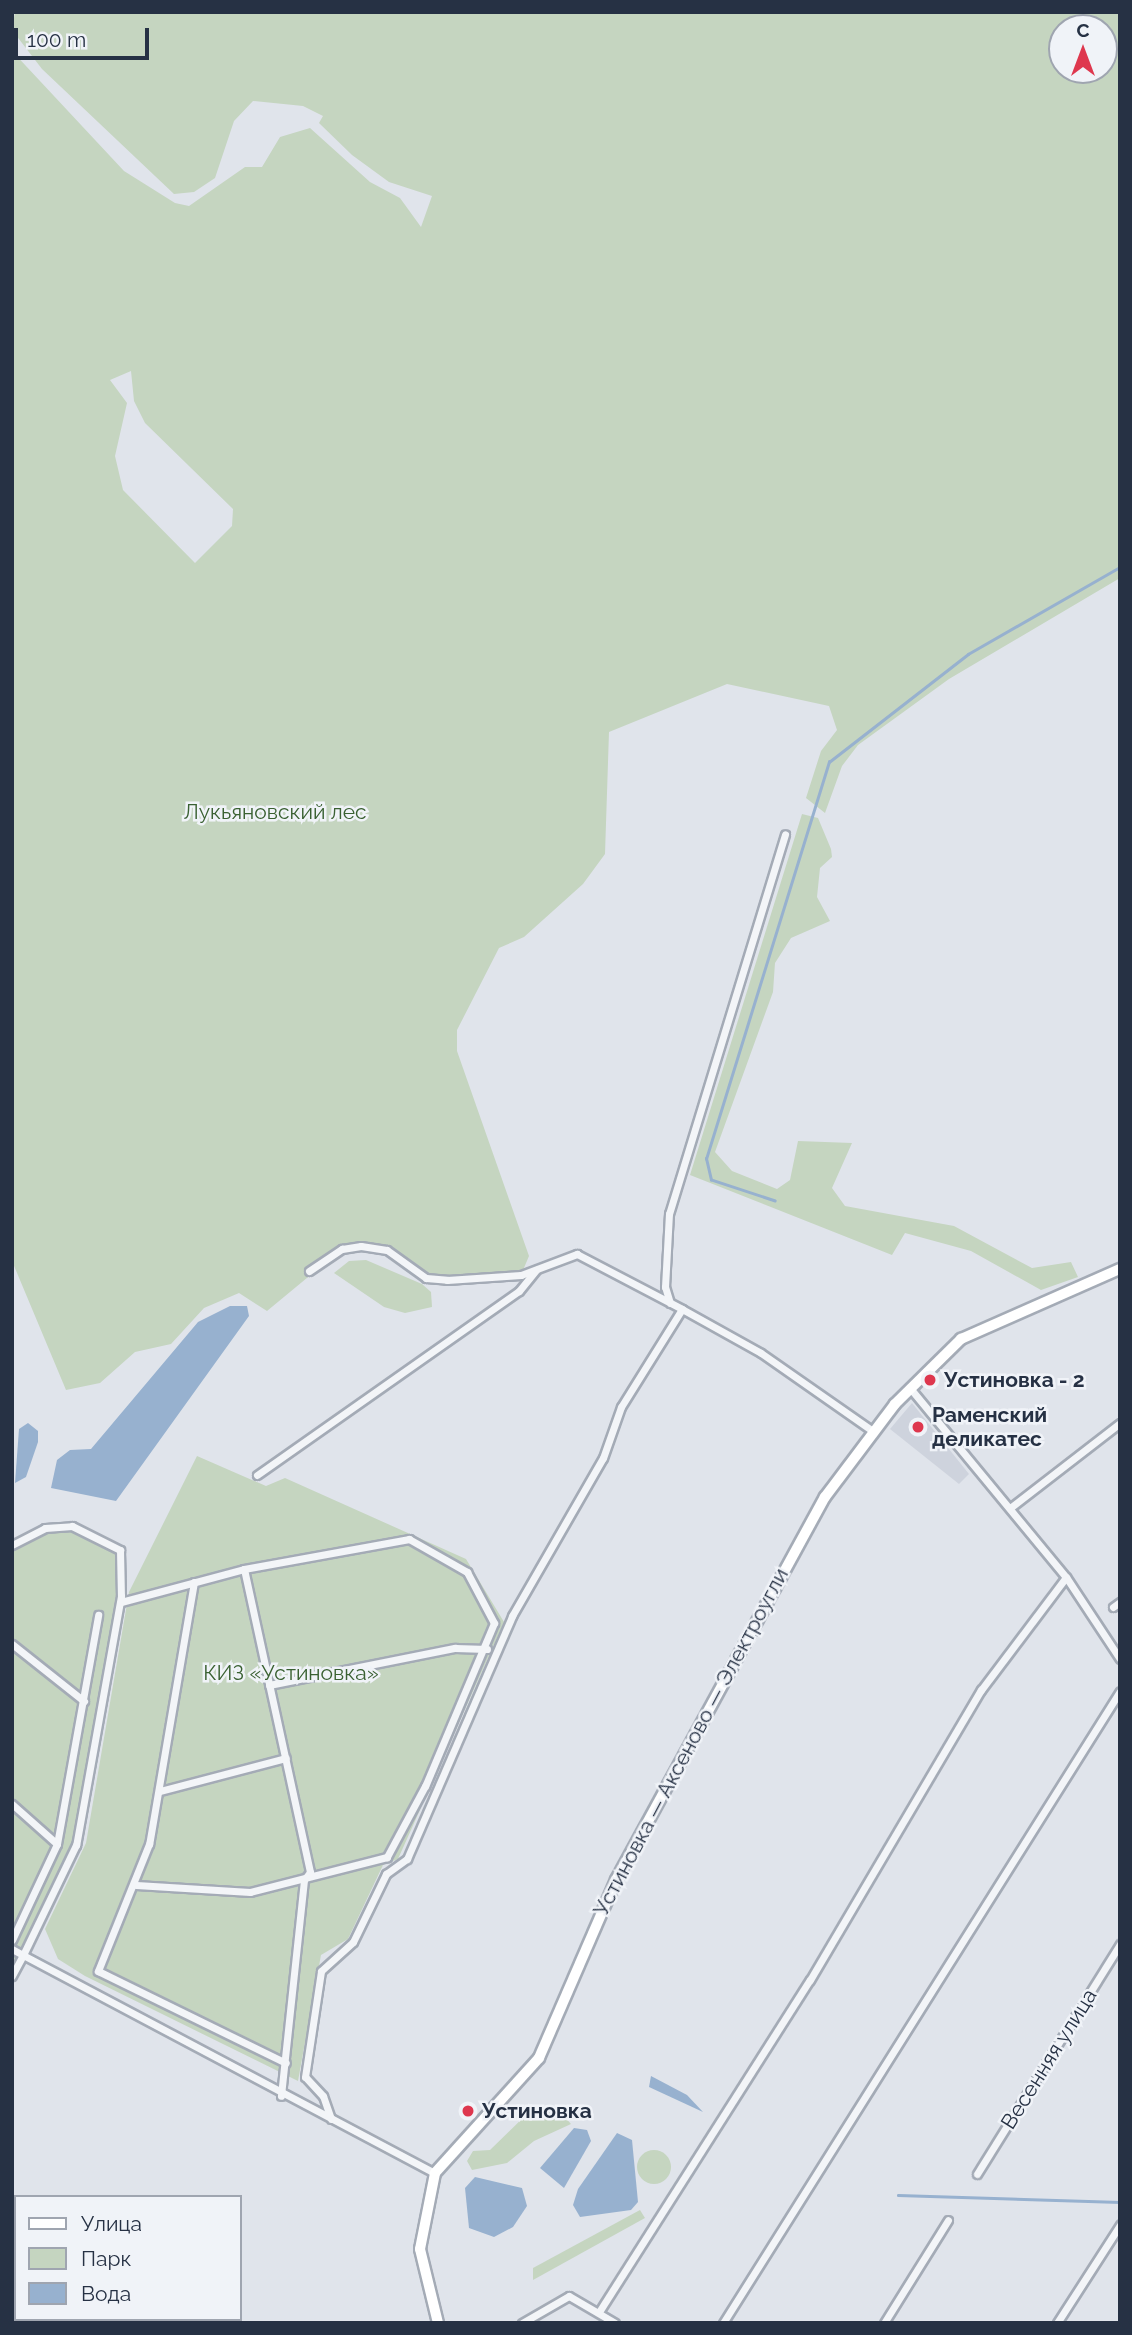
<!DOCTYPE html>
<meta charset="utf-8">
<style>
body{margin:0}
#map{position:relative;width:1132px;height:2335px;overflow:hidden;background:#e0e4eb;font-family:Raleway,sans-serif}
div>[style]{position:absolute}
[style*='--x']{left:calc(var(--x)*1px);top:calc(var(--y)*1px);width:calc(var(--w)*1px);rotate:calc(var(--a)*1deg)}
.built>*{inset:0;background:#ced3dd}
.green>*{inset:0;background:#c5d5c0}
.round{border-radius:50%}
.water>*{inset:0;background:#97b1cf}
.stream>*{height:2.5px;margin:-1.25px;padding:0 1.25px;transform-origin:1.25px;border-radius:1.25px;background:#97b1cf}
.roads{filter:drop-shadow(2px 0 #a4abb6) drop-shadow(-2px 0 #a4abb6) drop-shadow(0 2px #a4abb6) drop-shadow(0 -2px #a4abb6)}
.minor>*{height:7px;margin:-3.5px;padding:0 3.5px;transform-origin:3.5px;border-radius:3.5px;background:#f3f5f8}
.secondary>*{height:10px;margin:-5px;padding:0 5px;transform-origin:5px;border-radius:5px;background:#fff}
.dots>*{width:19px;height:19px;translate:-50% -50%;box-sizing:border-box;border:4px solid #f0f3f8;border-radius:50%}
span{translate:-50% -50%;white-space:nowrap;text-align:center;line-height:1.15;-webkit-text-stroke:5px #f0f3f8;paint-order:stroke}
.park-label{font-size:21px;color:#3a6132}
.poi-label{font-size:21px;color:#263144;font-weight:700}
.left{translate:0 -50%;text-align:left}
.street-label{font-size:21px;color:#263144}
.frame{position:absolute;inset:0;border:14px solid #263144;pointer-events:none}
.legend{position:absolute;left:14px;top:2195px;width:228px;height:126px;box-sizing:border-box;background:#f0f3f8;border:2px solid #9fa5b0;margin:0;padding:9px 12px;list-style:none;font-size:21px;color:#263144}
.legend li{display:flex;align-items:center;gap:14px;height:35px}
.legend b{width:35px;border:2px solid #9fa5b0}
.north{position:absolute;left:1048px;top:14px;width:70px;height:70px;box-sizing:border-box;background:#f0f3f8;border:2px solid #9fa5b0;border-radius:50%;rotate:0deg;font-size:19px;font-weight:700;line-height:28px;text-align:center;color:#263144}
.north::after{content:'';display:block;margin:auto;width:24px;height:32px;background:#de374e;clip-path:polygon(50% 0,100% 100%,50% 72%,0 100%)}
.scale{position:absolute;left:14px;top:28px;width:135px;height:32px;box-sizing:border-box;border:4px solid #263144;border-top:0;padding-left:9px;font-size:21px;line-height:24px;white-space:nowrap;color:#263144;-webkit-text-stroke:5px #f0f3f8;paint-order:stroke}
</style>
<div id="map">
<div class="built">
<div style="clip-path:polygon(912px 1403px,969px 1474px,959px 1484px,890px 1429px)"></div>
</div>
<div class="green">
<div style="clip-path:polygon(evenodd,15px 12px,1120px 12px,1120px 578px,949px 679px,858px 745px,842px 766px,825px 813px,806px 798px,821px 751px,837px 730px,829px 706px,727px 684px,609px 732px,605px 854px,583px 884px,524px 937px,499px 948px,457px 1030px,457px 1051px,529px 1256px,521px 1275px,426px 1278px,387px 1250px,342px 1249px,267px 1311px,239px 1293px,204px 1308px,171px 1344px,135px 1352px,100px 1383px,66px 1390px,12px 1261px,12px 51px,124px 171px,175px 203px,189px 206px,245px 167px,262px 167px,280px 137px,310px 128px,370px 182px,400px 198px,421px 227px,432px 196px,389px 182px,352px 155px,319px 123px,323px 116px,303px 106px,253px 101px,234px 121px,215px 178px,194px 192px,174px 194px,42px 69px,12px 30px,15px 12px,1062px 28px,1104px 28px,1104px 70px,1062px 70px,1062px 28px,15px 12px,131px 371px,134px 401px,145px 423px,233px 509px,232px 526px,195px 563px,123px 490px,115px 456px,127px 403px,110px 380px,131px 371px)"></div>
<div style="clip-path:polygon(802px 814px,818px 818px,831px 849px,832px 857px,820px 868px,817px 897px,830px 921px,791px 938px,775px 963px,773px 992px,715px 1152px,732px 1171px,777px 1189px,790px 1180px,798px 1141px,852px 1143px,832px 1188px,845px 1206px,954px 1226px,1032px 1268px,1071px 1262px,1078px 1277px,1041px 1290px,971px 1251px,905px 1233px,892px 1255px,690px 1175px)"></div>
<div style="clip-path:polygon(366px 1260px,422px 1284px,431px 1292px,432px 1307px,405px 1313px,384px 1307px,334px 1273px,349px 1261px)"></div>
<div style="clip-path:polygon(197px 1456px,266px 1486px,285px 1478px,466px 1559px,504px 1622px,398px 1859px,383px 1865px,348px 1939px,321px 1955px,298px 2081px,85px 1976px,58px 1959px,45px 1929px,86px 1843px,129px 1592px)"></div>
<div style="clip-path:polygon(72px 1526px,120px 1550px,121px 1602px,76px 1845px,12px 1976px,12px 1545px,45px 1528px)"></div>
<div style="clip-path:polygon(532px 2109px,563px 2115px,571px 2124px,534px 2141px,507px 2163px,472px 2170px,467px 2161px,473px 2151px,490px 2150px)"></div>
<div class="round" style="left:637px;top:2150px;width:34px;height:34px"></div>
<div style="clip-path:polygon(640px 2210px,645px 2218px,533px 2280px,533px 2268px)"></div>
</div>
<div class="water">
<div style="clip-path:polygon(230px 1306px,247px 1306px,249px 1316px,116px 1501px,51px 1488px,57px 1460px,70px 1450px,91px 1449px,198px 1322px)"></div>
<div style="clip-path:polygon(28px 1423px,38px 1431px,38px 1442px,26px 1477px,15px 1483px,19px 1429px)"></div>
<div style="clip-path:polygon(651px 2076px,687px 2095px,703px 2112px,649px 2087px)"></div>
<div style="clip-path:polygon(574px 2128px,587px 2130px,591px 2141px,564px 2188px,540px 2168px)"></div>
<div style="clip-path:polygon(617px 2133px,632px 2140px,638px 2202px,631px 2210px,580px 2217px,573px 2205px,578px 2189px)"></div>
<div style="clip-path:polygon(475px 2177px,522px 2188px,527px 2206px,513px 2227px,494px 2237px,469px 2228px,465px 2188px)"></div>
</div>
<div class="stream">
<div style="--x:775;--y:1201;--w:67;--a:-161.8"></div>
<div style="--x:711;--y:1180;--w:22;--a:-103"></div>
<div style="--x:706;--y:1159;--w:416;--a:-72.8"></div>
<div style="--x:829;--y:762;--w:176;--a:-37.8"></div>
<div style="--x:968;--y:654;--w:175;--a:-29.8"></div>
<div style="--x:898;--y:2195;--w:222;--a:1.8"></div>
</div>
<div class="roads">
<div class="minor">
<div style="--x:309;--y:1271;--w:40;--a:-34"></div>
<div style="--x:342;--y:1249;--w:19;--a:-9"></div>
<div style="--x:361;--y:1246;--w:26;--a:9"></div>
<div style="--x:387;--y:1250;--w:48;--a:35.7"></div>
<div style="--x:426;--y:1278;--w:21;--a:5"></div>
<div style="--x:447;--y:1280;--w:74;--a:-3.9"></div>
<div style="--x:521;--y:1275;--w:60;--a:-20.6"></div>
<div style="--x:577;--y:1254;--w:119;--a:27.6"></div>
<div style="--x:670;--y:1303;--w:17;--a:-107"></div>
<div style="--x:665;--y:1287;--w:73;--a:-86.9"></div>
<div style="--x:669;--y:1214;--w:397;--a:-73"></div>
<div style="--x:910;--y:1388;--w:245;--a:50.5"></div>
<div style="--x:1066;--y:1577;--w:98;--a:56.6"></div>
<div style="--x:257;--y:1475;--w:320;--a:-35.1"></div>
<div style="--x:519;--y:1291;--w:27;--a:-51"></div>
<div style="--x:1010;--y:1508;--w:139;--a:-37.7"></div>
<div style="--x:12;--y:1545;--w:37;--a:-27"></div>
<div style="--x:45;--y:1528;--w:27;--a:-4"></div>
<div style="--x:72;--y:1526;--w:54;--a:26.6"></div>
<div style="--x:120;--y:1550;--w:46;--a:88.8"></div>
<div style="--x:121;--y:1596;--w:253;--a:100.2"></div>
<div style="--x:76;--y:1845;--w:122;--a:115.7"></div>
<div style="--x:23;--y:1955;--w:466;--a:27.9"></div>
<div style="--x:244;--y:1569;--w:310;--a:77.7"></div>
<div style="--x:310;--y:1872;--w:10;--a:127"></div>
<div style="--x:304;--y:1880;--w:217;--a:96.1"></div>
<div style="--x:194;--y:1582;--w:266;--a:99.7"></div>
<div style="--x:149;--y:1844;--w:137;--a:111.9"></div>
<div style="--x:98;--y:1971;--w:209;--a:26.1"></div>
<div style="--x:121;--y:1602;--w:127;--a:-15"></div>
<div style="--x:244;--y:1569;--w:168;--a:-10.3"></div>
<div style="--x:409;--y:1539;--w:67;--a:29.6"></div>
<div style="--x:467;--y:1572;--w:58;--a:62.1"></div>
<div style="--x:494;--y:1623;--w:177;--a:112.9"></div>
<div style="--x:425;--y:1786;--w:81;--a:118.2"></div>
<div style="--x:387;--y:1857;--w:141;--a:165.7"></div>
<div style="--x:250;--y:1892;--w:114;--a:-176.5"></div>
<div style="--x:1113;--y:1607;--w:9;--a:-36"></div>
<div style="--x:12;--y:1644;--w:92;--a:38.4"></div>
<div style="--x:269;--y:1685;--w:190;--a:-11.3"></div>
<div style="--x:455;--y:1648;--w:32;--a:2"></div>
<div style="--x:160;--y:1791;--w:130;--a:-14.7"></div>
<div style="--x:12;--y:1804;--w:60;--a:41.6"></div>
<div style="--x:12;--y:1940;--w:106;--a:-64.9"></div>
<div style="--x:57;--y:1844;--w:233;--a:-79.8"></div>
<div style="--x:12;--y:1949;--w:13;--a:29"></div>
<div style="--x:23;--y:1955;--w:24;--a:118"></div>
<div style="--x:331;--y:2119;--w:24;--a:-109"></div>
<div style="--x:323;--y:2096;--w:26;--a:-133"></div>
<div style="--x:305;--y:2077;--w:107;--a:-81.4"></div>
<div style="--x:321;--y:1971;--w:43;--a:-42.2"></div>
<div style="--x:353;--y:1942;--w:76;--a:-64.1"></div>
<div style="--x:386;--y:1874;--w:26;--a:-36"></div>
<div style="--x:407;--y:1859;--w:265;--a:-66.6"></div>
<div style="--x:512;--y:1616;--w:182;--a:-60.1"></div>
<div style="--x:603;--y:1458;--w:54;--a:-70.6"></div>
<div style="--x:621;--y:1407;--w:115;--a:-58.1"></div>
<div style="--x:682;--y:1309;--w:90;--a:29.1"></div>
<div style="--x:761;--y:1353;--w:136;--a:34.9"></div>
<div style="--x:977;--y:2174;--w:271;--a:-58.1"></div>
<div style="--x:599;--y:2312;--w:393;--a:-57.6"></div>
<div style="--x:810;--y:1980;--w:337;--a:-59.5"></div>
<div style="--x:981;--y:1690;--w:141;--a:-53"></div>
<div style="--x:522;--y:2323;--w:54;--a:-29.9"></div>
<div style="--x:569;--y:2296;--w:53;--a:30.4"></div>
<div style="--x:723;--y:2323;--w:746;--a:-57.86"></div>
<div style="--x:884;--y:2323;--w:121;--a:-58.1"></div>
<div style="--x:1057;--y:2323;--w:117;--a:-57.3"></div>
</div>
<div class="secondary">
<div style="--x:438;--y:2323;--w:76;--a:-103.7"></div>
<div style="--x:420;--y:2249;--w:77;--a:-78.8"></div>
<div style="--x:435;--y:2173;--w:155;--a:-47.9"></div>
<div style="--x:539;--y:2058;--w:194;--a:-66.6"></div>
<div style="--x:616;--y:1880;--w:436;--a:-61.4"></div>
<div style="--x:825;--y:1497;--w:116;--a:-53"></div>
<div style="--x:895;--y:1404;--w:93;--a:-44.6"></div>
<div style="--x:961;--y:1339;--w:174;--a:-23.8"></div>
</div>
</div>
<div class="dots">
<div style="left:930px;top:1380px;background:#de374e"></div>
<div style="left:918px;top:1427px;background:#de374e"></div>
<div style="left:468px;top:2111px;background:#de374e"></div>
</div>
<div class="park-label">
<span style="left:275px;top:812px">Лукьяновский лес</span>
<span style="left:291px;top:1673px">КИЗ «Устиновка»</span>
</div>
<div class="poi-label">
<span class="left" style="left:944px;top:1380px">Устиновка - 2</span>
<span class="left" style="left:932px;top:1427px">Раменский<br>деликатес</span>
<span class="left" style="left:482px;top:2111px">Устиновка</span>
</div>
<div class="street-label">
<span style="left:691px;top:1742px;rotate:-62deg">Устиновка — Аксеново — Электроугли</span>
<span style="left:1049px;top:2059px;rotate:-58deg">Весенняя улица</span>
</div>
<div class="frame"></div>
<ul class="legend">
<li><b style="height:9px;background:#fff"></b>Улица</li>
<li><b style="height:19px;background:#c5d5c0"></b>Парк</li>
<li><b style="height:19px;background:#97b1cf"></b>Вода</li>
</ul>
<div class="north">С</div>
<div class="scale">100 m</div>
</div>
